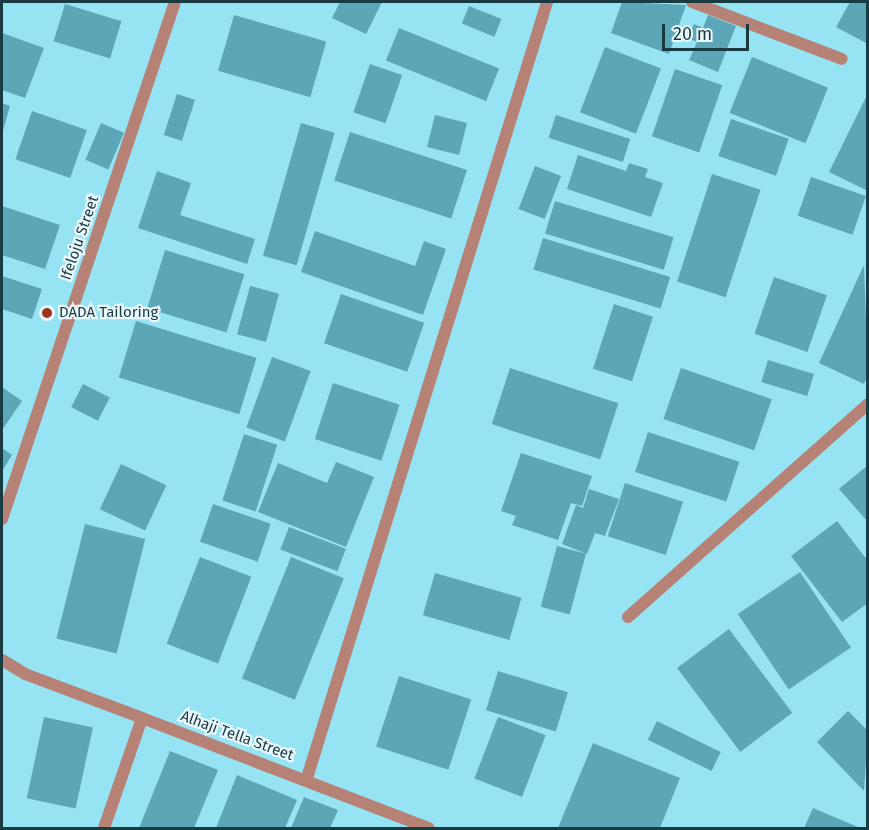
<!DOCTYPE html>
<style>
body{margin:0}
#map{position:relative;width:869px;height:830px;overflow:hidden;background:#96e3f4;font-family:"Fira Sans",sans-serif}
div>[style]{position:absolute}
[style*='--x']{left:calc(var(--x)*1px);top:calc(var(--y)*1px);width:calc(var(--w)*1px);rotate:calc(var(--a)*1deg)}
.building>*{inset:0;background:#5ba7b8;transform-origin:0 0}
.street>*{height:12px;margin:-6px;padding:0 6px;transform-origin:6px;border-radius:6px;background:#b68275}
.dots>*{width:16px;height:16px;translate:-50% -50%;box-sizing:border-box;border:3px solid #eaf8fc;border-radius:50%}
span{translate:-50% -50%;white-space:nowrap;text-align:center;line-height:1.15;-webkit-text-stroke:4.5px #eaf8fc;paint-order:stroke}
.street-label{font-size:15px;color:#1a3a41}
.poi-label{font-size:15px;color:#1a3a41}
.left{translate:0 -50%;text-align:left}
.frame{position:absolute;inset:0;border:3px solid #1a3a41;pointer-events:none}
.scale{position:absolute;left:662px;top:24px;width:87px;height:27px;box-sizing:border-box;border:3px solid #1a3a41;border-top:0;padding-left:8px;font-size:18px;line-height:21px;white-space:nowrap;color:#1a3a41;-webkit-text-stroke:4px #eaf8fc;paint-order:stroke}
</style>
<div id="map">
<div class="building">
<div style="clip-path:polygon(340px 2px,382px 2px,366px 34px,332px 18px)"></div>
<div style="clip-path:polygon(622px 2px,686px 5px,669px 54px,611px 33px)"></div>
<div style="clip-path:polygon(850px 2px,868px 2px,868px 44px,836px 27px)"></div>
<div style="left:65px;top:4px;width:59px;height:39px;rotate:17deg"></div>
<div style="left:469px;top:6px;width:35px;height:19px;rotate:22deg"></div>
<div style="left:234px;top:15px;width:96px;height:58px;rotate:16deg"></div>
<div style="clip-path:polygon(708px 15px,736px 26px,718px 72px,689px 60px,697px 42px,688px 38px,694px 24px,703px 28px)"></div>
<div style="left:399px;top:28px;width:108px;height:35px;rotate:22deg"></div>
<div style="clip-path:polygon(2px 33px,44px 48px,25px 98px,2px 90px)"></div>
<div style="left:605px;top:47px;width:60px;height:70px;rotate:21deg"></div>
<div style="left:752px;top:57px;width:82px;height:60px;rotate:22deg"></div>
<div style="left:370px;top:64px;width:34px;height:51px;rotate:19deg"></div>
<div style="left:675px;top:69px;width:50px;height:71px;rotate:19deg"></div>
<div style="clip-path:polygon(868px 93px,868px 191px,829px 172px)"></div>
<div style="left:177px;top:94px;width:19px;height:43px;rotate:18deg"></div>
<div style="clip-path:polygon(2px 103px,10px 106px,2px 134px)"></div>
<div style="left:32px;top:111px;width:58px;height:51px;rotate:19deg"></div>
<div style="left:435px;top:115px;width:33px;height:33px;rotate:14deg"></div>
<div style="left:556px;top:115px;width:78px;height:24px;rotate:18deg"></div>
<div style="left:731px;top:119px;width:61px;height:39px;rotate:19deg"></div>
<div style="left:101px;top:123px;width:25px;height:40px;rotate:23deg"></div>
<div style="left:301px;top:123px;width:35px;height:138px;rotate:16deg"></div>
<div style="left:350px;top:132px;width:123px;height:51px;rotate:18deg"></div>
<div style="clip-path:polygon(578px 155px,626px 171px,629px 163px,648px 169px,645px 177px,663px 183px,651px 217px,567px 189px)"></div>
<div style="left:535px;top:166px;width:28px;height:46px;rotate:21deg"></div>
<div style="clip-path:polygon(157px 171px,191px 183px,180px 215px,255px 239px,247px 264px,138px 228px)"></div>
<div style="left:712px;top:174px;width:51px;height:113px;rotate:18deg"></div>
<div style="left:811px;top:177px;width:58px;height:41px;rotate:19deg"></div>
<div style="left:555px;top:201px;width:124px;height:34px;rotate:17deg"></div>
<div style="clip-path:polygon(2px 206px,60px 225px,45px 269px,2px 255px)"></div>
<div style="clip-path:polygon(315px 231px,415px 266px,424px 241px,446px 249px,423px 315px,301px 272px)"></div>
<div style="left:543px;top:238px;width:133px;height:33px;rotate:17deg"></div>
<div style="left:165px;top:250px;width:83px;height:61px;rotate:17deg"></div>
<div style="clip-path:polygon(864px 265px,868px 375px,864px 384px,819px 363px)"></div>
<div style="clip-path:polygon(2px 276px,42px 289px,32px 319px,2px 309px)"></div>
<div style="left:774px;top:277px;width:56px;height:60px;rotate:19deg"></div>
<div style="left:250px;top:286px;width:30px;height:50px;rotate:15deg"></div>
<div style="left:341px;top:294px;width:88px;height:52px;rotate:19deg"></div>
<div style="left:614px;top:304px;width:41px;height:68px;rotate:18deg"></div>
<div style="left:136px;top:321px;width:126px;height:59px;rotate:17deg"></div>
<div style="left:272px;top:357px;width:41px;height:75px;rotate:20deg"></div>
<div style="left:768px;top:360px;width:48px;height:23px;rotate:17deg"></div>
<div style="left:510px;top:368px;width:114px;height:59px;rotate:18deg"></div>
<div style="left:681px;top:368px;width:96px;height:54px;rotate:19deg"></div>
<div style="left:333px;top:383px;width:70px;height:59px;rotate:18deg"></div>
<div style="left:83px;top:384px;width:30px;height:26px;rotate:27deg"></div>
<div style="clip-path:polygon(2px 387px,22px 401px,2px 430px)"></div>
<div style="left:648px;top:432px;width:96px;height:42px;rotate:18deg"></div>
<div style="left:244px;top:434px;width:35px;height:70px;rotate:18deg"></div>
<div style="clip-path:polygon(2px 448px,12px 455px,2px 471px)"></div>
<div style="clip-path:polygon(521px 453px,592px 476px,582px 506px,571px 503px,558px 540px,512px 525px,516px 516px,501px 511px)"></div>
<div style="clip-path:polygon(336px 462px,374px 477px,346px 547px,258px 512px,278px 463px,327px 483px)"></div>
<div style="left:121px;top:464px;width:50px;height:50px;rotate:25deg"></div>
<div style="clip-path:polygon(868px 465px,868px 522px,839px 489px)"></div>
<div style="left:625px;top:483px;width:61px;height:56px;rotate:18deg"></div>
<div style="clip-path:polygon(589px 489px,619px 499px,605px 536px,595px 533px,587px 554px,562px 544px,576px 505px,583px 508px)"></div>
<div style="left:213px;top:504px;width:61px;height:40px;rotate:19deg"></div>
<div style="clip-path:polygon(837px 521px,868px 561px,868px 603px,842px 622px,791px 556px)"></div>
<div style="left:85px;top:524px;width:62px;height:118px;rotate:14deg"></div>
<div style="left:289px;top:527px;width:61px;height:24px;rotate:21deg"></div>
<div style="left:557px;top:546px;width:30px;height:63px;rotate:15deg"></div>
<div style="left:200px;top:557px;width:55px;height:93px;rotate:21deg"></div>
<div style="left:291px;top:557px;width:57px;height:131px;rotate:22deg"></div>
<div style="left:800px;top:572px;width:91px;height:75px;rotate:56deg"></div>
<div style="left:435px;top:573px;width:90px;height:44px;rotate:16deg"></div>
<div style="left:729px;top:629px;width:105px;height:65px;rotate:53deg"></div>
<div style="left:498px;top:671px;width:73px;height:41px;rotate:17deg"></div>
<div style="left:399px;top:676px;width:76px;height:74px;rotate:18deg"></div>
<div style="clip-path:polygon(848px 711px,868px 731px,864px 791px,817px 742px)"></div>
<div style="left:44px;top:717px;width:50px;height:83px;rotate:12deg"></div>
<div style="left:498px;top:717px;width:51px;height:66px;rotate:21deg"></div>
<div style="left:657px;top:721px;width:71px;height:21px;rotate:26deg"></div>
<div style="clip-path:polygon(593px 743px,680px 778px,660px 828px,558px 828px)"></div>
<div style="clip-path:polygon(170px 751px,218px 770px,194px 828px,139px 828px)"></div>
<div style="clip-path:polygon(237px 775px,297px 800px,285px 828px,216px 828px)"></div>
<div style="clip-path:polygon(304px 797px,338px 810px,330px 828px,291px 828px)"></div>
<div style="clip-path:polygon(813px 808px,858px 827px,857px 828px,804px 828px)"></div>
</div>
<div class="street">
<div style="--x:692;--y:2;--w:160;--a:20.8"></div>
<div style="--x:2;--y:519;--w:545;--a:-71.5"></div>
<div style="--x:628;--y:617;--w:321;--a:-41.6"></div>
<div style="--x:2;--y:660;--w:27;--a:31"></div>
<div style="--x:25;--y:674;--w:125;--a:20.6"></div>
<div style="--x:307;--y:778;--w:812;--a:-72.81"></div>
<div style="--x:104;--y:828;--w:116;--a:-70.9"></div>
<div style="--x:142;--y:718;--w:307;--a:21"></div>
</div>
<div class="dots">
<div style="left:47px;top:313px;background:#9c331c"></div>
</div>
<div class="street-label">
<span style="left:80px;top:238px;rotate:-71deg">Ifeloju Street</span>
<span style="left:237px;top:736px;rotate:20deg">Alhaji Tella Street</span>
</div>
<div class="poi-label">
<span class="left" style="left:59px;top:313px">DADA Tailoring</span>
</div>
<div class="frame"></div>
<div class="scale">20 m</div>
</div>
